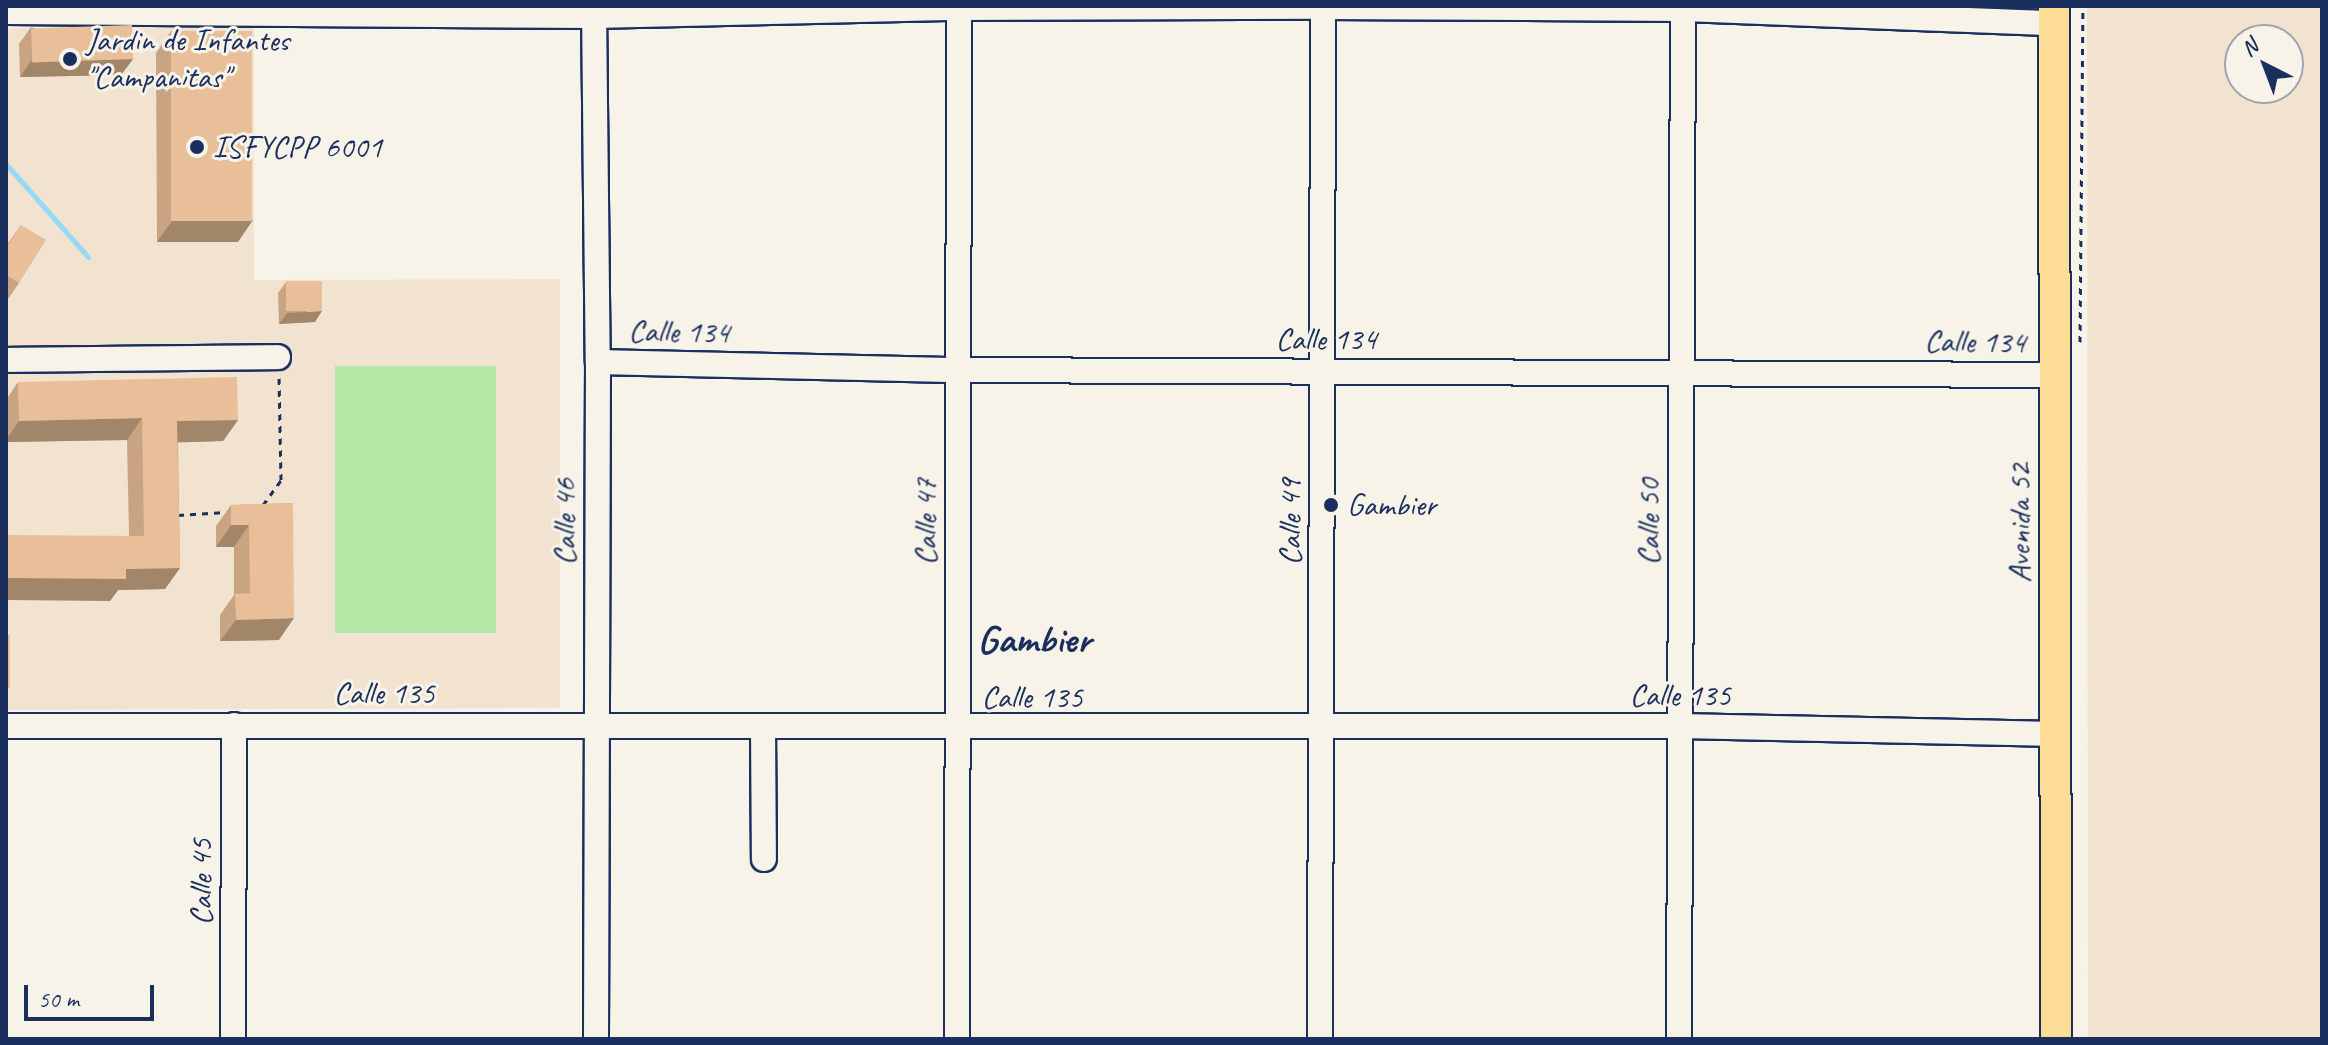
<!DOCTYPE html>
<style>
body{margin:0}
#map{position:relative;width:2328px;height:1045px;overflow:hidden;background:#f7f3e8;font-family:Caveat,sans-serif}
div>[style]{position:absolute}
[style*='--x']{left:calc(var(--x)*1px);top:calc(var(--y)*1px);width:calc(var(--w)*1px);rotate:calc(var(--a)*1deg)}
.built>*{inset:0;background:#f2e3d0}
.green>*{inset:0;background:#b7e7a6;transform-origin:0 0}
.stream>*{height:5px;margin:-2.5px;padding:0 2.5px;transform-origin:2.5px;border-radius:2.5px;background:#95dbf7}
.path>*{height:3px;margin-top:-1.5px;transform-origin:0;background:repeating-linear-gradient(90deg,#1b2f5e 0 6px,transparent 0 12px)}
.roads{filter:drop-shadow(2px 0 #1b2f5e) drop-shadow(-2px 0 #1b2f5e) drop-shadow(0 2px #1b2f5e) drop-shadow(0 -2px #1b2f5e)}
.minor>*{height:24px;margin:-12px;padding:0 12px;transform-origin:12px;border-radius:12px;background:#f7f3e8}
.major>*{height:30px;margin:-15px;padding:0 15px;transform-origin:15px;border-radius:15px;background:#fedd96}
.wall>*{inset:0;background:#c8a483}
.shaded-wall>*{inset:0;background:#a2866a}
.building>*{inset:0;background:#e8bf98;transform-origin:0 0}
.dots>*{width:22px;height:22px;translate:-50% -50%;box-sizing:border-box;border:4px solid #f7f3e8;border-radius:50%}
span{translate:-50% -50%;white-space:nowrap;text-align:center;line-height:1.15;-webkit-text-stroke:6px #f7f3e8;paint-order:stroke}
.poi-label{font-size:32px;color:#1b2f5e}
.left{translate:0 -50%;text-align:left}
.street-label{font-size:32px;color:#1b2f5e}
.district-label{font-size:40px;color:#1b2f5e;font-weight:700}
.frame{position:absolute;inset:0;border:8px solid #1b2f5e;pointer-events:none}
.north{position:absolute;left:2224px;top:24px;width:80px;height:80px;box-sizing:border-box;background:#f7f3e8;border:2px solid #9fa5b1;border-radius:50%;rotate:318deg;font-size:22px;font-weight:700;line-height:32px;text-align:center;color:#1b2f5e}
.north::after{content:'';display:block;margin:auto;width:28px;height:36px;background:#1b2f5e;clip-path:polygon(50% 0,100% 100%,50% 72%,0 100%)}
.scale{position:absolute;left:24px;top:985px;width:130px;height:36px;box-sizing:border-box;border:4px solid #1b2f5e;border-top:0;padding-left:10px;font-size:24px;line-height:28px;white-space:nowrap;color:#1b2f5e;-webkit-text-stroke:6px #f7f3e8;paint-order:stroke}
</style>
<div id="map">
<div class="built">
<div style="clip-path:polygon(evenodd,2087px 6px,2322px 6px,2322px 1039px,2088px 1039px,2087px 6px,2240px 40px,2288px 40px,2288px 88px,2240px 88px,2240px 40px)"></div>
<div style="clip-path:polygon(254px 27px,254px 280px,560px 279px,560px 708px,6px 710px,6px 28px)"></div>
</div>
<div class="green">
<div style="left:496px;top:366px;width:267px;height:161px;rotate:90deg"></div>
</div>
<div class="stream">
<div style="--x:6;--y:164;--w:124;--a:48.6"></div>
</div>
<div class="path">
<div style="--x:2080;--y:342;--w:336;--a:-89.5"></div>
<div style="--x:263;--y:505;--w:31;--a:-54"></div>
<div style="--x:281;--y:480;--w:102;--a:-91.1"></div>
<div style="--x:178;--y:515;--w:48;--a:-3.6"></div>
</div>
<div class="roads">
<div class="minor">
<div style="--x:594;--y:6;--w:356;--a:89.4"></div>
<div style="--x:598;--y:362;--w:677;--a:90.17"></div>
<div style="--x:6;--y:12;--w:588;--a:0.39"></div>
<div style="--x:594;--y:16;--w:365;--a:-1.3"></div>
<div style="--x:959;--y:8;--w:364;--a:-0.2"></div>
<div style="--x:1323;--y:7;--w:360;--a:0.3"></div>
<div style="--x:1683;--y:9;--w:371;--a:2.2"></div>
<div style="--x:6;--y:360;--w:272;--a:-0.6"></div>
<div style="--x:598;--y:362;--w:361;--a:1.3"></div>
<div style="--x:959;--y:370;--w:1096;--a:0.26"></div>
<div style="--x:6;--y:726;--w:1674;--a:0"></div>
<div style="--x:1680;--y:726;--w:377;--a:1.2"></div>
<div style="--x:763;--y:727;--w:132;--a:89.6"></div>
<div style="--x:233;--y:1039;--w:314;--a:-89.8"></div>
<div style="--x:957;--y:1039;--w:1033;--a:-89.89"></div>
<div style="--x:1320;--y:1039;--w:1033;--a:-89.83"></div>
<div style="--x:1679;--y:1039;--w:1033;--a:-89.78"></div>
</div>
<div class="major">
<div style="--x:2054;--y:6;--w:1033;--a:89.89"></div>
</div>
</div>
<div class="wall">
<div style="clip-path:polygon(31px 27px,133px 59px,121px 75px,20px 77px,19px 44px)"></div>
<div style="clip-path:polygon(171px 31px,238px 242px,157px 242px,156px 53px)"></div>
<div style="clip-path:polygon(21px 225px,19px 283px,8px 299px,6px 298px,6px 246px)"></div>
<div style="clip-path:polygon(286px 282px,315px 322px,279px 324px,278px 293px)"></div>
<div style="clip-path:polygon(18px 382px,238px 420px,223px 441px,178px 442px,180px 568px,165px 589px,118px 590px,110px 601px,129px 536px,127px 440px,6px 442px,6px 400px)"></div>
<div style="clip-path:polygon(293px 503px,279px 640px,220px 641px,220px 615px,234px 595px,234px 547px,216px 547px,216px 526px,231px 505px)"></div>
</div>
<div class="shaded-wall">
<div style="clip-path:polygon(133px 59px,121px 75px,20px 77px,31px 61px)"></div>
<div style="clip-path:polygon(253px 220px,238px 242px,157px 242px,172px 221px)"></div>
<div style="clip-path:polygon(322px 311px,315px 322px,279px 324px,287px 313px)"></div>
<div style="clip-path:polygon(142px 418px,127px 440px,6px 442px,6px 440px,19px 421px)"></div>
<div style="clip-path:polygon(238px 420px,223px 441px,162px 443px,177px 421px)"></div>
<div style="clip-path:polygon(231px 525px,249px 525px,234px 547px,216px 547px)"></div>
<div style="clip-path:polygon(180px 568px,165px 589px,118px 590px,110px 601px,6px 600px,6px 578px,126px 569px)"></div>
<div style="clip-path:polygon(294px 618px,279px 640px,220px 641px,236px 620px)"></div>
</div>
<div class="building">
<div style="left:132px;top:25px;width:34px;height:101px;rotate:88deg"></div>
<div style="left:171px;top:31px;width:81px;height:190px"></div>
<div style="clip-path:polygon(21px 225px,46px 240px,19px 283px,6px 275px,6px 248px)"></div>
<div style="left:322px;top:281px;width:30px;height:36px;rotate:90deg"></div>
<div style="clip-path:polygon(237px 377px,238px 420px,177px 421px,180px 568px,126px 569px,126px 579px,6px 578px,6px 535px,144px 536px,142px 418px,19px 421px,18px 382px)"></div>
<div style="clip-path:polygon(293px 503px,294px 618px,236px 620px,235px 594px,250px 593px,249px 525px,231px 525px,231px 505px)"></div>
<div style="left:6px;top:635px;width:4px;height:53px"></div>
</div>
<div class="dots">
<div style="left:70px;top:59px;background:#1b2f5e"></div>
<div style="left:197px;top:147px;background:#1b2f5e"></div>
<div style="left:1331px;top:505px;background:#1b2f5e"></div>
</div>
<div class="poi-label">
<span class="left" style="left:86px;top:59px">Jardin de Infantes<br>"Campanitas"</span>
<span class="left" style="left:213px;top:147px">ISFYCPP 6001</span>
<span class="left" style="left:1347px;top:505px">Gambier</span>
</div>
<div class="street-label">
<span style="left:679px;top:332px;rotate:1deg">Calle 134</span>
<span style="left:1326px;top:339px">Calle 134</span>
<span style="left:1975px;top:342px;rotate:1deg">Calle 134</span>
<span style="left:565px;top:522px;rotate:-90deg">Calle 46</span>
<span style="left:926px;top:522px;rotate:-90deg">Calle 47</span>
<span style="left:1290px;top:522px;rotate:-90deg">Calle 49</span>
<span style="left:1649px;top:522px;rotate:-90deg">Calle 50</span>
<span style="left:2020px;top:523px;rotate:-90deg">Avenida 52</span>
<span style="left:384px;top:693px">Calle 135</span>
<span style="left:1680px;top:695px">Calle 135</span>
<span style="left:1032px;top:697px">Calle 135</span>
<span style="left:201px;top:882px;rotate:-90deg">Calle 45</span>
</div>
<div class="district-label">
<span style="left:1034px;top:639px">Gambier</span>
</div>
<div class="frame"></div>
<div class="north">N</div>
<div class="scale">50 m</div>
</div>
